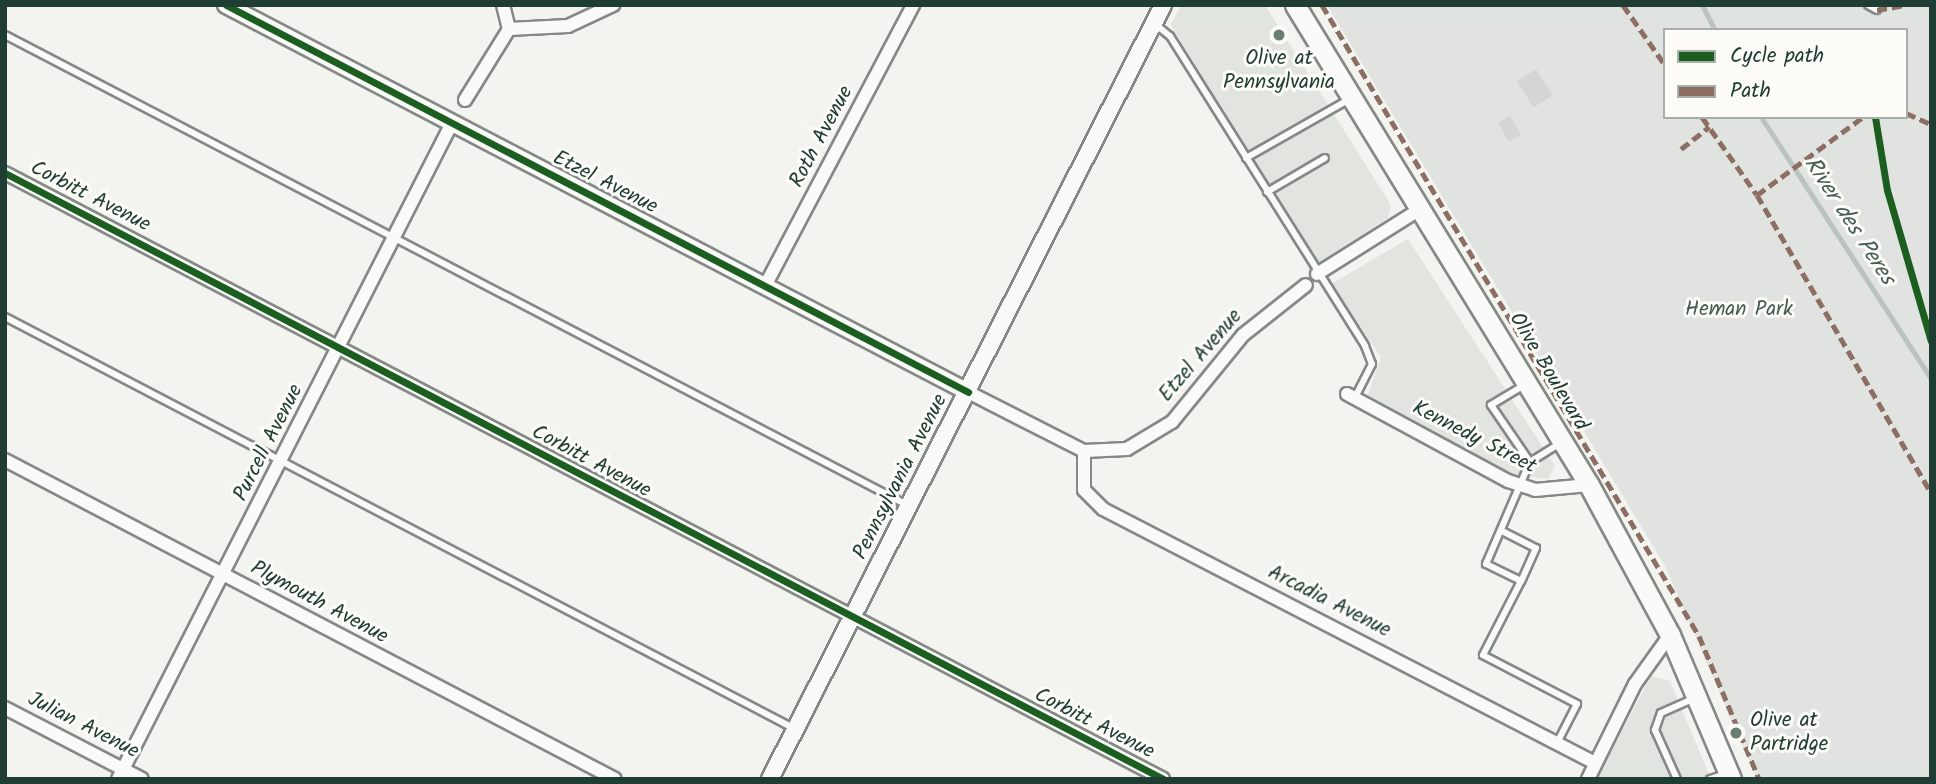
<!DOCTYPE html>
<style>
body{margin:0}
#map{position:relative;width:1936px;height:784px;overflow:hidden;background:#f3f3f0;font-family:Kalam,sans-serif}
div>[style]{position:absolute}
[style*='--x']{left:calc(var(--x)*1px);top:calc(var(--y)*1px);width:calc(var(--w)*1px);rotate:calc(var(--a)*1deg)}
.built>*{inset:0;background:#e2e4e0}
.green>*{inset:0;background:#e0e3df}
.stream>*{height:5px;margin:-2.5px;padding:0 2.5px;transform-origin:2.5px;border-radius:2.5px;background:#bbc3bd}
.building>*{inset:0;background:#d5d6d3;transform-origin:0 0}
.roads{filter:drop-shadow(2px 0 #848986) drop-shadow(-2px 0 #848986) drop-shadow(0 2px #848986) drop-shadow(0 -2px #848986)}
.service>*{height:6px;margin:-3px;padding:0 3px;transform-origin:3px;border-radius:3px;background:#fafaf8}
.minor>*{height:12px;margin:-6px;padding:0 6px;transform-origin:6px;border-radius:6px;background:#fafaf8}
.tertiary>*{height:16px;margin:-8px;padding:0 8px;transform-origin:8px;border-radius:8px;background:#fafaf8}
.primary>*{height:19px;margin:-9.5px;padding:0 9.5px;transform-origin:9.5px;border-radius:9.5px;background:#fafaf8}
.quiet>*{height:5px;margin-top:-2.5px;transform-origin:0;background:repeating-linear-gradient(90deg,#8d6e63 0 10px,transparent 0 15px)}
.cycleway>*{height:7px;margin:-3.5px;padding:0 3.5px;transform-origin:3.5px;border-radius:3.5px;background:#1b5e20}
.dots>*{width:19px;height:19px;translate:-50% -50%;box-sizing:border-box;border:4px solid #fdfcf7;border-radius:50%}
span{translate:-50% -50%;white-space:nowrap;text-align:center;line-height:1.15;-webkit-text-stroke:6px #fdfcf7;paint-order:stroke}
.poi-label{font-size:21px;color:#1f3d34}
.left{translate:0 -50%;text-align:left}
.street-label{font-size:21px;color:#1f3d34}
.park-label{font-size:21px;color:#435c53}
.water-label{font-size:23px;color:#475f56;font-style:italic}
.frame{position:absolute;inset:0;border:7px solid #1f3d34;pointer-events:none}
.legend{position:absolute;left:1663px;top:28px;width:245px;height:91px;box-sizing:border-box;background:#fdfcf7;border:2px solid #a4b0a9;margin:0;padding:9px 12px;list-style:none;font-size:21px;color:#1f3d34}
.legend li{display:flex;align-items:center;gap:14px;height:35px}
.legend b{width:35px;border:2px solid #a4b0a9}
</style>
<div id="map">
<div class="built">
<div style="clip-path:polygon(1181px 5px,1265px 5px,1391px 205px,1388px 218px,1317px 263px,1171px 25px)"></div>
<div style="clip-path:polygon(1408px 239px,1555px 466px,1548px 479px,1508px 474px,1368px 395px,1381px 357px,1331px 284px)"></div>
<div style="clip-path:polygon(1651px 676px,1670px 681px,1711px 779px,1597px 779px)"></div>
</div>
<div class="green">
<div style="clip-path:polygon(evenodd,1327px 5px,1931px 5px,1931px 779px,1757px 779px,1665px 566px,1327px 5px,1665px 30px,1906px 30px,1906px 117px,1665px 117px,1665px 30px)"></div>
</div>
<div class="stream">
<div style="--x:1702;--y:5;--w:28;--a:63"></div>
<div style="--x:1761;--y:117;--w:312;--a:57"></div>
</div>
<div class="building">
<div style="left:1536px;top:69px;width:31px;height:23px;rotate:57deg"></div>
<div style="left:1510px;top:116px;width:22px;height:14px;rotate:60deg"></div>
</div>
<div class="roads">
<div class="service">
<div style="--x:1868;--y:5;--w:10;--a:29"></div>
<div style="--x:1155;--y:24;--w:19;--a:39"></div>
<div style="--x:1170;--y:36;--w:366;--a:57.8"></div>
<div style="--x:1365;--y:346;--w:19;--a:69"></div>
<div style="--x:1372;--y:364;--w:38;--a:117"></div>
<div style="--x:5;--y:35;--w:1017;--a:27.52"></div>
<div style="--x:1246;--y:158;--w:117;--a:-29.6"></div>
<div style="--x:1267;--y:192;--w:67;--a:-30.4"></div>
<div style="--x:5;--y:317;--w:891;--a:27.54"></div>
<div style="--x:1526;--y:384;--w:41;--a:149"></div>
<div style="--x:1491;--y:405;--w:69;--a:55.6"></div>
<div style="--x:1502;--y:531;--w:38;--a:27"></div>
<div style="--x:1536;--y:548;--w:36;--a:114"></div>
<div style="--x:1557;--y:743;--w:44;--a:-62.9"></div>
<div style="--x:1577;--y:704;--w:106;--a:-152.5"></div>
<div style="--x:1483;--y:655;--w:83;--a:-62.8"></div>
<div style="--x:1521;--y:581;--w:39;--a:-154"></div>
<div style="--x:1486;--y:564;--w:111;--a:-66.7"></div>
<div style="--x:1530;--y:462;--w:34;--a:-32"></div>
<div style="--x:1677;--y:779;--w:54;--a:-114.2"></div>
<div style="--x:1655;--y:730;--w:18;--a:-71"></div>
<div style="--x:1661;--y:713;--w:34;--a:-24"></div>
<div style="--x:1710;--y:779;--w:16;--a:-18"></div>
</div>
<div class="minor">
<div style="--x:509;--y:29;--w:59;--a:-2.9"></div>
<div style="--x:568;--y:26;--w:50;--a:-25"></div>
<div style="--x:465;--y:100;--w:84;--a:-58.2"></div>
<div style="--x:509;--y:29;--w:25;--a:-104"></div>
<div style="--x:5;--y:173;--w:1307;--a:27.62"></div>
<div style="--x:1317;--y:274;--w:124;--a:-32.2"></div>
<div style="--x:765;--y:286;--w:318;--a:-62.2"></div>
<div style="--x:968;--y:392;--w:130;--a:27"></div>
<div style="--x:1084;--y:451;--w:43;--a:-2.7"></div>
<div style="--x:1127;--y:449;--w:52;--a:-31"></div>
<div style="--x:1172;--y:422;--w:112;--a:-50.8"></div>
<div style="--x:1243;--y:335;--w:80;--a:-38.4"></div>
<div style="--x:1347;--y:394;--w:183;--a:28.4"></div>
<div style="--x:1508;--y:481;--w:28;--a:18"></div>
<div style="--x:1535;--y:490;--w:54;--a:-5.3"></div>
<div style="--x:1084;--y:451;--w:39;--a:90"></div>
<div style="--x:1084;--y:490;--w:27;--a:45"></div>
<div style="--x:1103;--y:509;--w:554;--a:27.31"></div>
<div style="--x:5;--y:460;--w:688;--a:27.61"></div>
<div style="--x:5;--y:708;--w:154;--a:27.4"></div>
<div style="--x:118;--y:779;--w:736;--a:-63.02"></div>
<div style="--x:1588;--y:779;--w:106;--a:-63.7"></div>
<div style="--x:1635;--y:684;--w:60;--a:-54.5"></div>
</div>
<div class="tertiary">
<div style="--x:226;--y:5;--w:837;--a:27.54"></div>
<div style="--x:770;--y:779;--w:868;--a:-63.08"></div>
</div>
<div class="primary">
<div style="--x:1295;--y:5;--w:563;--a:58.51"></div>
<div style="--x:1589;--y:485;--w:170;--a:61.6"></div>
<div style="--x:1670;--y:635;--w:156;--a:67"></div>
</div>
</div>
<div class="quiet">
<div style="--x:1322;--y:5;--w:735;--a:59.14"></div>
<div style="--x:1699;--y:636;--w:155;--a:67.2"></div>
<div style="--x:1623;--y:5;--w:73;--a:55"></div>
<div style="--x:1877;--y:10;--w:27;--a:-10"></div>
<div style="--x:1906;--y:113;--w:27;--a:24"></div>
<div style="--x:1702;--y:117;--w:95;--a:54.8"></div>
<div style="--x:1757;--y:195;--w:345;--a:59.7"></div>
<div style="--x:1681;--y:149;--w:36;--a:-38"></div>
<div style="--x:1757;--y:195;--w:132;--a:-36.3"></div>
</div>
<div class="cycleway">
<div style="--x:226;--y:5;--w:837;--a:27.54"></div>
<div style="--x:1875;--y:117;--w:74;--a:80.7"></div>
<div style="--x:1887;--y:190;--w:157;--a:73.8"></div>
<div style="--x:5;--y:173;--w:1307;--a:27.62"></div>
</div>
<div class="dots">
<div style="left:1279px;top:35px;background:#697d76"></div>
<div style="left:1736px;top:733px;background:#697d76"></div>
</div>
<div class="poi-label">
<span style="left:1279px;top:71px">Olive at<br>Pennsylvania</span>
<span class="left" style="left:1750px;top:733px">Olive at<br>Partridge</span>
</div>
<div class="street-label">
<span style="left:822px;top:137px;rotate:-62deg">Roth Avenue</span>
<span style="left:605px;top:183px;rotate:27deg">Etzel Avenue</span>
<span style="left:90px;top:197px;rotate:27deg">Corbitt Avenue</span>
<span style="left:1201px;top:356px;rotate:-49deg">Etzel Avenue</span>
<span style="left:1548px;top:372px;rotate:59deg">Olive Boulevard</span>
<span style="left:1474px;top:438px;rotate:27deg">Kennedy Street</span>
<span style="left:269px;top:443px;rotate:-63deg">Purcell Avenue</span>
<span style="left:591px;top:462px;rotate:28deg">Corbitt Avenue</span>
<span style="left:901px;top:477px;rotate:-63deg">Pennsylvania Avenue</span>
<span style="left:1329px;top:602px;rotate:27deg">Arcadia Avenue</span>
<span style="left:319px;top:603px;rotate:28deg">Plymouth Avenue</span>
<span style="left:1094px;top:724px;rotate:27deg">Corbitt Avenue</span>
<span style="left:83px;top:726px;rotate:27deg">Julian Avenue</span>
</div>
<div class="park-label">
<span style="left:1739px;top:310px">Heman Park</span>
</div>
<div class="water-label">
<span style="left:1849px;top:221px;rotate:57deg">River des Peres</span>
</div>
<div class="frame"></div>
<ul class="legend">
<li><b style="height:9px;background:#1b5e20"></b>Cycle path</li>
<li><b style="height:9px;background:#8d6e63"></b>Path</li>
</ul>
</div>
